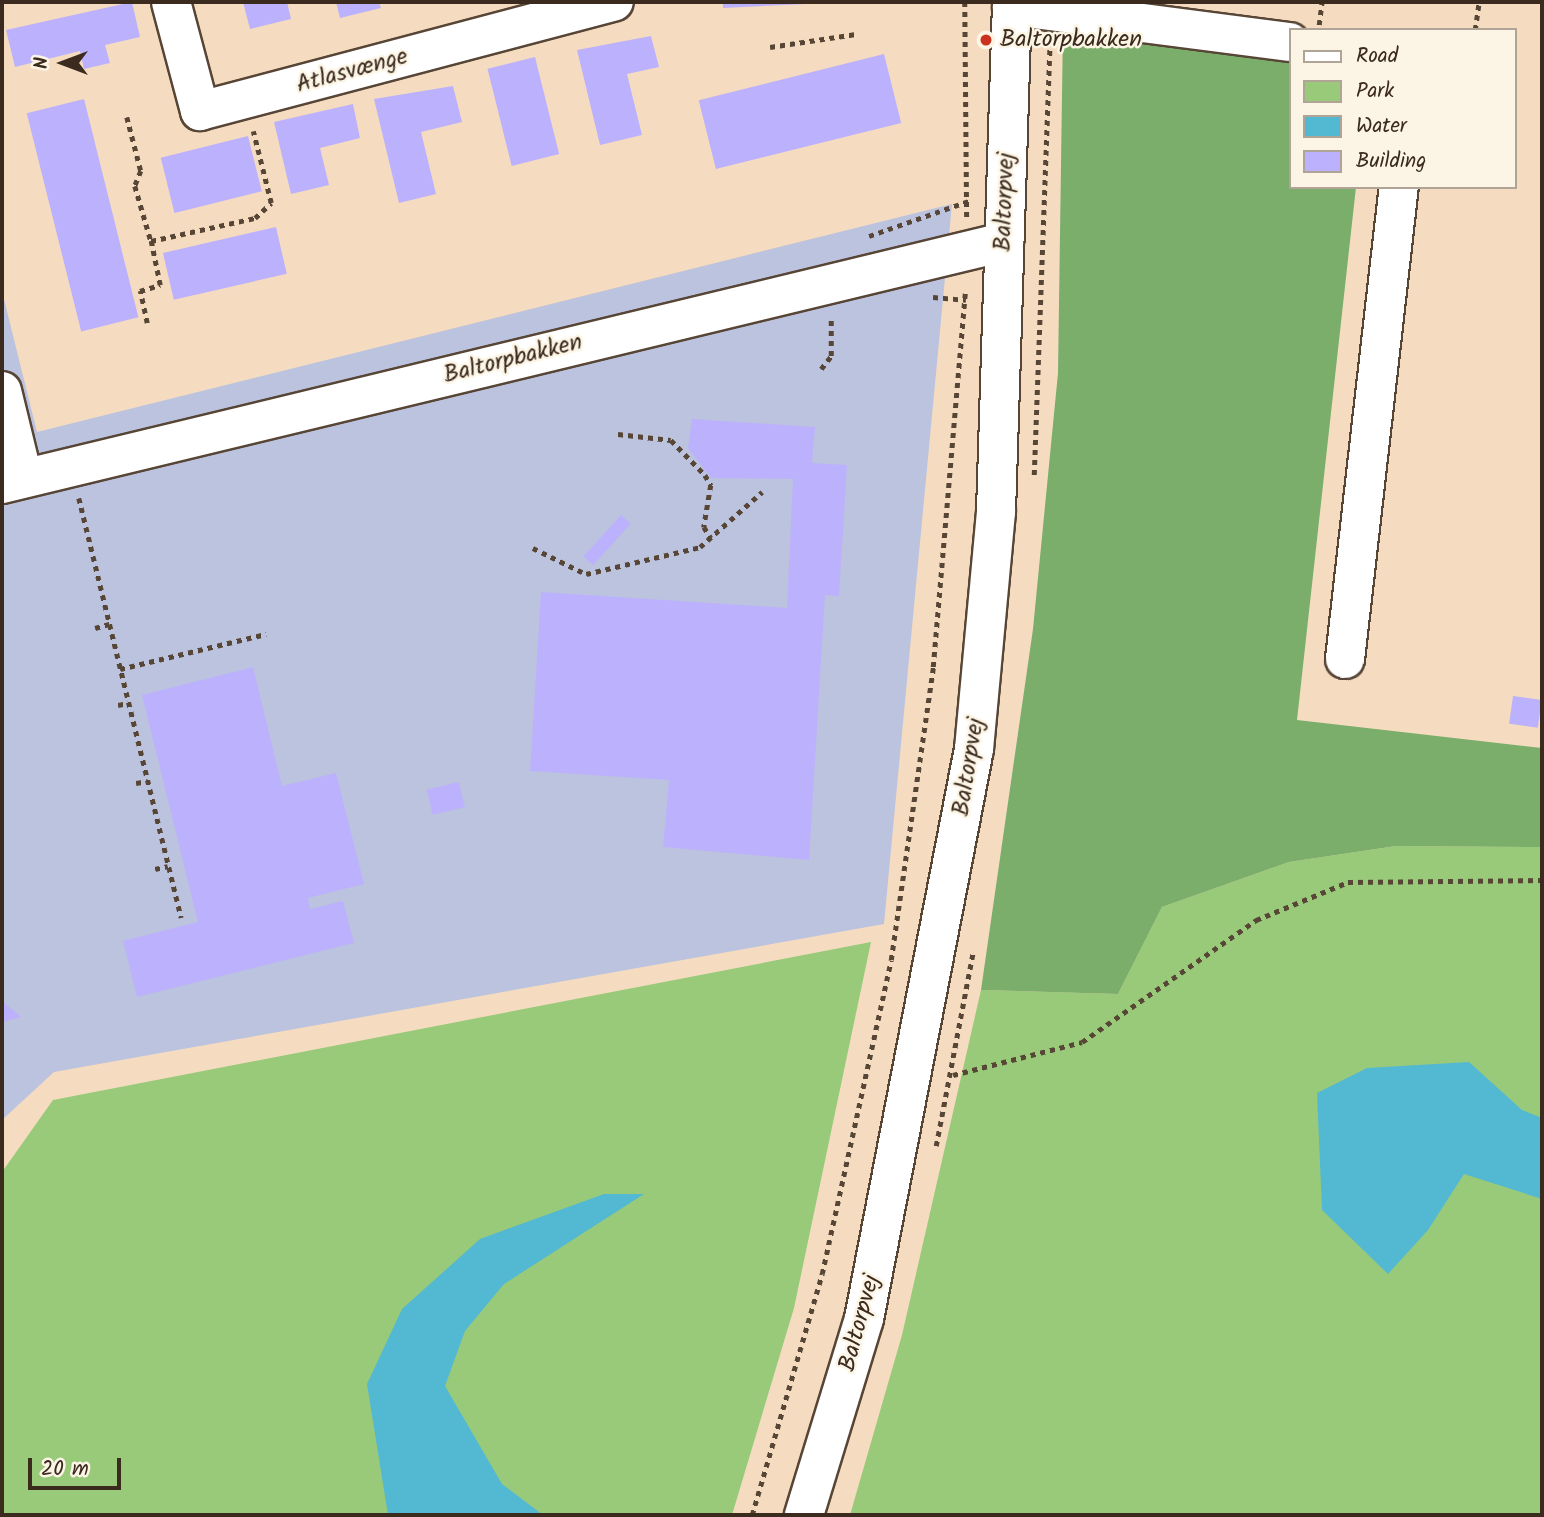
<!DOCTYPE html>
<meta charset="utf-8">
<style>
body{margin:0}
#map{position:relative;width:1544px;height:1517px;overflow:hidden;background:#f5dcc0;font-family:Kalam,sans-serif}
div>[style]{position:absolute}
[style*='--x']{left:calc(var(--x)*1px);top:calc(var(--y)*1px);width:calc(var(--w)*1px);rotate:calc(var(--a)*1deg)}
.industrial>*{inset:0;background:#bcc3de}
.green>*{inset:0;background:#98ca7a}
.forest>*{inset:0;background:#7aae6a}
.water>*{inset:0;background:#53b8d2}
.building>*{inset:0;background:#bcb1fc;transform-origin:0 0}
.path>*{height:4.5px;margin-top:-2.25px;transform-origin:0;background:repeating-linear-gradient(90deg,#574536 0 5px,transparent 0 10px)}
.roads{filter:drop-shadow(2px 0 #574536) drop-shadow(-2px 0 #574536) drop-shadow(0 2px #574536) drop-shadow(0 -2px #574536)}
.minor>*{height:38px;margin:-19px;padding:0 19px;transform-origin:19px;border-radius:19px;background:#fff}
.dots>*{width:19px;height:19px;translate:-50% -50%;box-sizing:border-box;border:4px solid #fcf5e5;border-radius:50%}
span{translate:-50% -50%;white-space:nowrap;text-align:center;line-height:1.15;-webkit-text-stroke:5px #fcf5e5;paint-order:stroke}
.poi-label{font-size:24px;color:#3b2a1e}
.left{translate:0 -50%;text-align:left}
.street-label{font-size:24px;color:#3b2a1e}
.frame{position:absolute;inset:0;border:4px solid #3b2a1e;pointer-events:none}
.legend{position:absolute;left:1289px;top:28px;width:228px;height:161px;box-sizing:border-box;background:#fcf5e5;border:2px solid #afa495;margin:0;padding:9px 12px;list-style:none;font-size:21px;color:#3b2a1e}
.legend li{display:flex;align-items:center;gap:14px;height:35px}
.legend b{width:35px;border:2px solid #afa495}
.north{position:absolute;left:28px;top:28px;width:70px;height:70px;-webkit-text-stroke:5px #fcf5e5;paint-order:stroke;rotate:270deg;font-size:19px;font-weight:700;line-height:28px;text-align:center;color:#3b2a1e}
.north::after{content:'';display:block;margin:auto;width:24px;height:32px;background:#3b2a1e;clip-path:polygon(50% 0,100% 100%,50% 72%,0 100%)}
.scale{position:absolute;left:28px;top:1458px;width:93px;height:32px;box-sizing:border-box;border:4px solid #3b2a1e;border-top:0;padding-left:9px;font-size:21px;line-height:24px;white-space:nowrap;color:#3b2a1e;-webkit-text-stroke:5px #fcf5e5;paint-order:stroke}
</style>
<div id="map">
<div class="industrial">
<div style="clip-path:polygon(952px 204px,884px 924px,54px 1072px,2px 1120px,2px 291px,37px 432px)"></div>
</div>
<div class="green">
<div style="clip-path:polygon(1396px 846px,1542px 847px,1542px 1515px,850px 1515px,902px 1335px,981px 990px,1118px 994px,1162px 907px,1289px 862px)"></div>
<div style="clip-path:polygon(871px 942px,794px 1308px,732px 1515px,2px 1515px,2px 1172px,53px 1100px)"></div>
</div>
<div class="forest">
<div style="clip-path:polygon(1063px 26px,1290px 59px,1290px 187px,1356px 187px,1297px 720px,1542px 748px,1542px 847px,1396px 846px,1289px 862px,1162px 907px,1118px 994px,981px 990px,1033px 629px,1058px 373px)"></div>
</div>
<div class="water">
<div style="clip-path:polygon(1469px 1062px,1522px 1110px,1542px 1118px,1542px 1199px,1464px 1174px,1428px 1230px,1388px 1274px,1322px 1210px,1317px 1093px,1367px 1068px)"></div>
<div style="clip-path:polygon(604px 1194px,644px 1194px,504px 1284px,465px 1331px,445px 1386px,502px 1484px,543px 1515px,388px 1515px,367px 1384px,402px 1309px,480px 1239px)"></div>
</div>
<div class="building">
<div style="clip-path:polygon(132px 2px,140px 37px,105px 45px,110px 63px,84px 69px,80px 51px,15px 67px,6px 30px)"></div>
<div style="clip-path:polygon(243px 2px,287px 2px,291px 19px,250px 29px)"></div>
<div style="clip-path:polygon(336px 2px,379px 2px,381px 8px,340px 18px)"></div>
<div style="clip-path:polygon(723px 2px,806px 2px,806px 4px,723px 8px)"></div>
<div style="clip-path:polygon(651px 36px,659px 67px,627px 74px,642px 135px,600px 145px,577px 50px)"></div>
<div style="left:884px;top:54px;width:71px;height:191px;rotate:76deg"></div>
<div style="left:535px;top:57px;width:100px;height:49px;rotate:76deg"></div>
<div style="clip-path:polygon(453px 86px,462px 122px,421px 132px,436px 194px,399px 203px,374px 99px)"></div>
<div style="left:84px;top:99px;width:225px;height:59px;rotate:76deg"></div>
<div style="clip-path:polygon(353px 104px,360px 138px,320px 148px,329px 185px,291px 194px,274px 122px)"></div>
<div style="left:248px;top:136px;width:57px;height:90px;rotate:76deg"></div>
<div style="left:276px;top:227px;width:48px;height:116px;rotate:77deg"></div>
<div style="clip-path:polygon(692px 419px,815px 427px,812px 463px,847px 465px,839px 596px,825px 595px,809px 860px,663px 847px,669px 780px,530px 771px,541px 592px,787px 608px,793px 479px,711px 478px,688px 448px)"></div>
<div style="left:621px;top:515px;width:13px;height:56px;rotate:42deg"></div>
<div style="clip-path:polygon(253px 667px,282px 786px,336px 773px,364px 884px,308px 898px,310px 909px,343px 901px,354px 943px,137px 997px,123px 941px,198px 922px,142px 695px)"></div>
<div style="left:1513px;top:696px;width:29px;height:28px;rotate:8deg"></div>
<div style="left:459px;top:782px;width:26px;height:33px;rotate:77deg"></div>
<div style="clip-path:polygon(2px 1001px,21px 1017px,2px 1022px)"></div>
</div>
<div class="path">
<div style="--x:965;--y:2;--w:216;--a:89.5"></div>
<div style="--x:1319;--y:25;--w:23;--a:-83"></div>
<div style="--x:1475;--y:30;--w:28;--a:-82"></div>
<div style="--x:770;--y:47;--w:87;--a:-8.6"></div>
<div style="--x:127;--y:117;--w:56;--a:75.5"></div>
<div style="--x:141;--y:171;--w:16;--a:112"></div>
<div style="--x:135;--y:186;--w:57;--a:73.8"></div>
<div style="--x:151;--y:241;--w:107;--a:-12.5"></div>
<div style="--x:255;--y:218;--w:22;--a:-43"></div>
<div style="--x:271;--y:203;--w:74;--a:-104"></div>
<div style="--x:869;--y:236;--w:106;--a:-19.3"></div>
<div style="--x:933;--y:297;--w:33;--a:5"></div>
<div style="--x:147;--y:323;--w:33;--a:-102"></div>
<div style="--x:140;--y:291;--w:21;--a:-17"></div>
<div style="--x:160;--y:285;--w:45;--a:-101.6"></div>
<div style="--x:821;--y:369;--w:16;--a:-52"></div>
<div style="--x:831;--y:356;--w:39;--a:-90"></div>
<div style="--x:618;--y:434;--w:53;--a:6.5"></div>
<div style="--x:671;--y:440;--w:49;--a:45.8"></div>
<div style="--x:705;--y:475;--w:12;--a:59"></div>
<div style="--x:711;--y:485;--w:43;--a:99.5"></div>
<div style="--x:704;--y:527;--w:13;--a:58"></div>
<div style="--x:1034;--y:475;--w:432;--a:-87.9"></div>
<div style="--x:79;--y:498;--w:432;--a:76.3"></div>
<div style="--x:533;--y:548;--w:59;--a:26.1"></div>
<div style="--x:586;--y:574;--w:117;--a:-13.3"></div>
<div style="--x:700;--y:547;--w:83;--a:-41.6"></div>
<div style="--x:95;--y:628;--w:15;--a:-16"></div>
<div style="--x:120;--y:669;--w:150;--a:-13.5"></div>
<div style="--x:118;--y:705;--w:10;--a:-11"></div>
<div style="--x:136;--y:783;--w:12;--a:-9"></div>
<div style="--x:155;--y:869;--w:13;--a:-13"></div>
<div style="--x:953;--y:1075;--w:133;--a:-14.3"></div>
<div style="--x:1082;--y:1042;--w:213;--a:-35"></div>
<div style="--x:1256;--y:920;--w:100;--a:-22.4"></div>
<div style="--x:1348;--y:882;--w:194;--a:-0.6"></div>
<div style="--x:936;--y:1146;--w:197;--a:-79.2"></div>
<div style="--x:752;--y:1515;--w:251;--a:-73.8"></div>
<div style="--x:822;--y:1274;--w:321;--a:-77.6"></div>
<div style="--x:891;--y:960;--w:296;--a:-81.8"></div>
<div style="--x:933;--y:667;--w:375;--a:-85.1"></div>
</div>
<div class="roads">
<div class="minor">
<div style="--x:171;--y:2;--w:113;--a:75.1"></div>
<div style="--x:200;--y:111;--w:428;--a:-14.8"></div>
<div style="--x:1012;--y:6;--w:280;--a:7.4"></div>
<div style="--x:2;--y:391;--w:89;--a:76.3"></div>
<div style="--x:2;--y:484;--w:1031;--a:-13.58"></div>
<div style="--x:1345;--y:659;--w:475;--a:-83.5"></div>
<div style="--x:804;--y:1515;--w:205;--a:-73"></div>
<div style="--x:864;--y:1319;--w:581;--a:-79.08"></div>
<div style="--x:974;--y:749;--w:238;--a:-84.7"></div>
<div style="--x:996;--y:512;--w:510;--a:-88.2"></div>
</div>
</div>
<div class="dots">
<div style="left:986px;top:40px;background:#c8321e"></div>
</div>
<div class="poi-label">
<span class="left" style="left:1000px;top:40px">Baltorpbakken</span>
</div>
<div class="street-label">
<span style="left:352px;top:71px;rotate:-15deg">Atlasvænge</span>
<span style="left:1005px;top:202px;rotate:-88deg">Baltorpvej</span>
<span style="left:513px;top:359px;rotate:-14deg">Baltorpbakken</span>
<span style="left:969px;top:767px;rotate:-81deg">Baltorpvej</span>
<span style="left:860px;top:1323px;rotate:-75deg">Baltorpvej</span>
</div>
<div class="frame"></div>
<ul class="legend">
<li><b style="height:9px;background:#fff"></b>Road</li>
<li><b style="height:19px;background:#98ca7a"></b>Park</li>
<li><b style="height:19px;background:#53b8d2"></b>Water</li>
<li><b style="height:19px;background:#bcb1fc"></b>Building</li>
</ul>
<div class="north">N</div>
<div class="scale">20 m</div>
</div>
